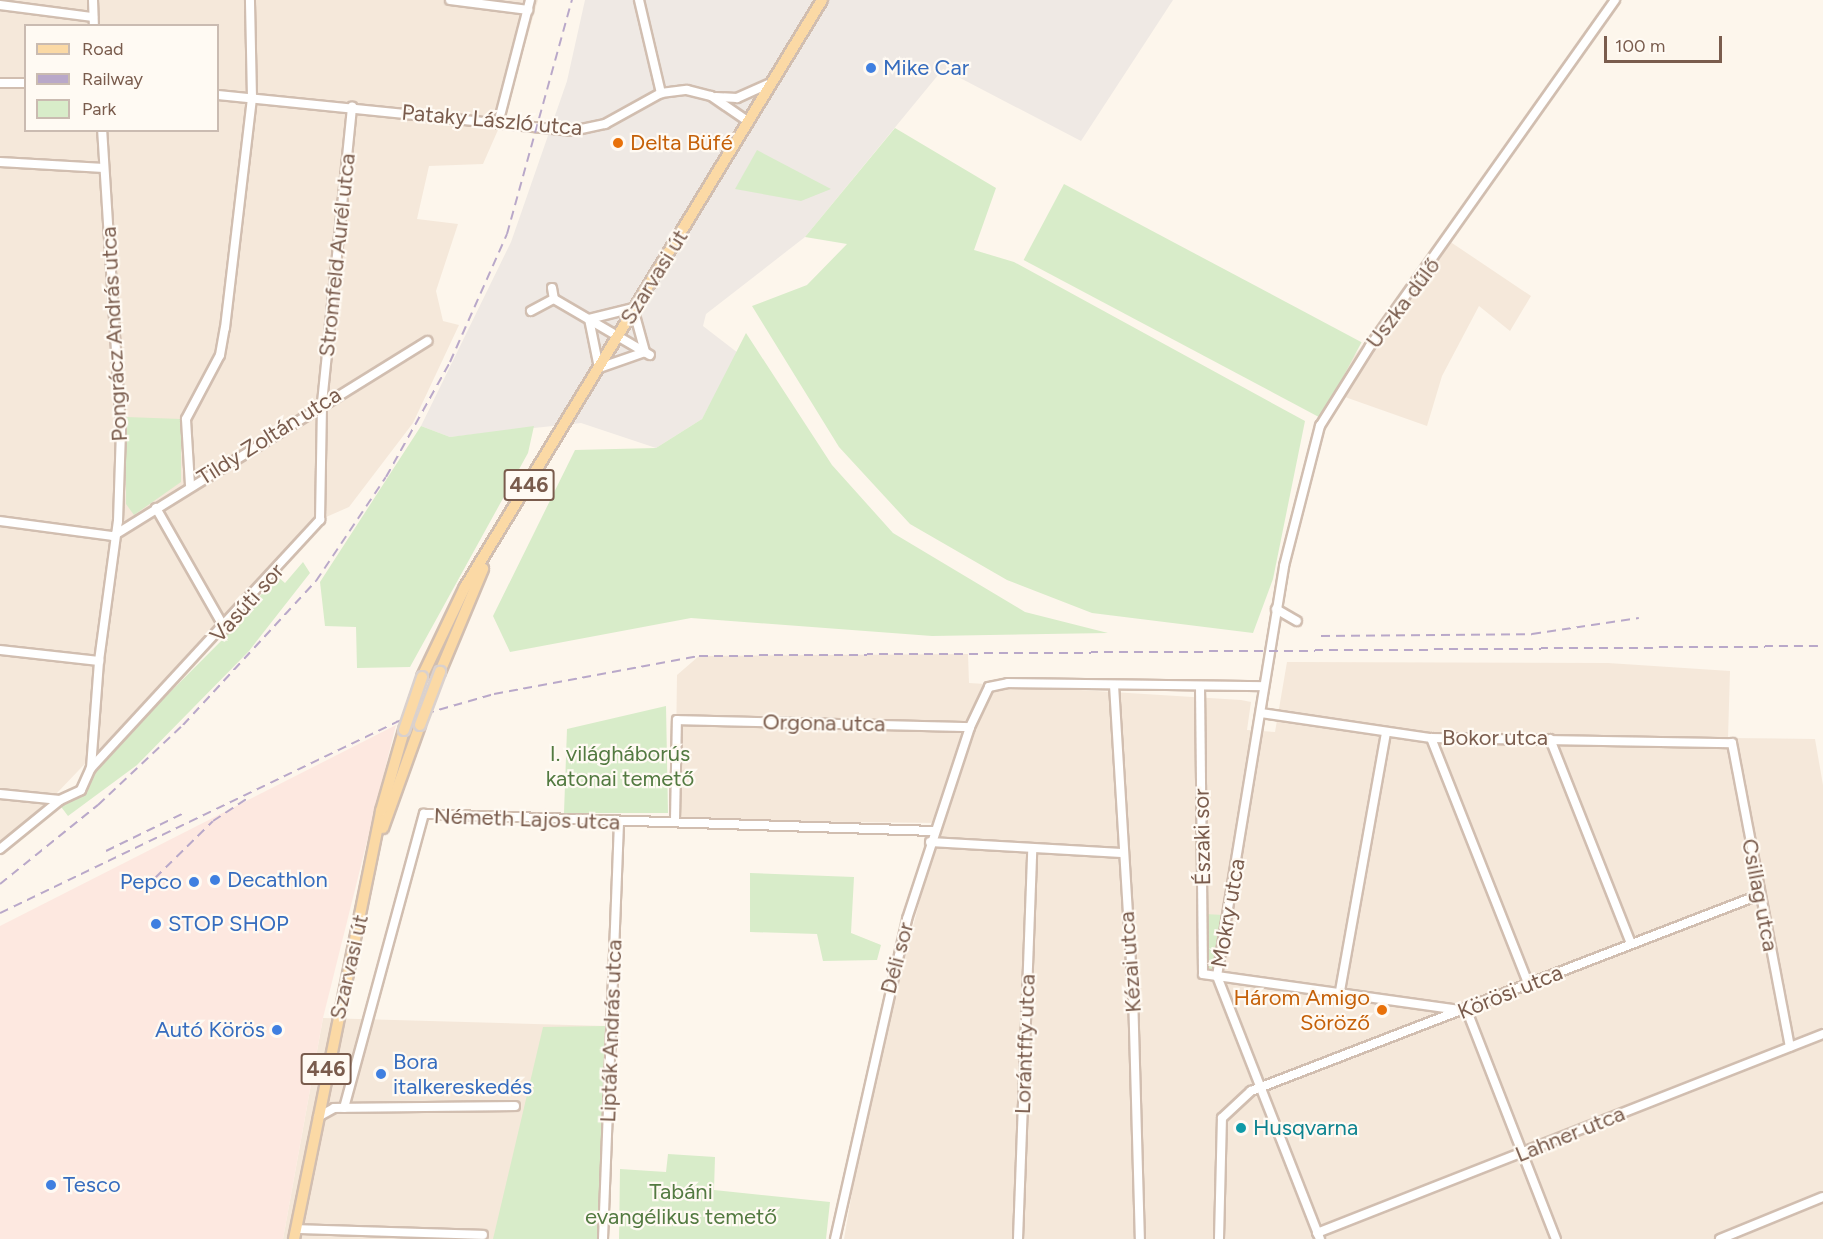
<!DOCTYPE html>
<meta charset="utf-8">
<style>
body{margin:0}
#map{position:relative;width:1823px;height:1239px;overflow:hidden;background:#fdf6ec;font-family:Figtree,sans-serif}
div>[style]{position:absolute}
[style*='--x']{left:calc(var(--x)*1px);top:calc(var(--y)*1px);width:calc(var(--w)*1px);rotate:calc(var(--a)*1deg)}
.residential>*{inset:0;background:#f5e8da}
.commercial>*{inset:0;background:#fde8e0}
.industrial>*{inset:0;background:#efe9e4}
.green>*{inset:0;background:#d8ecc9;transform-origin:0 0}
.roads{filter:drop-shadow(2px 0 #d1beb0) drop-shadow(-2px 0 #d1beb0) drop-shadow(0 2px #d1beb0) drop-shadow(0 -2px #d1beb0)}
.minor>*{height:8px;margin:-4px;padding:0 4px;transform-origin:4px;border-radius:4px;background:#fff}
.major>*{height:10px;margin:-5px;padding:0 5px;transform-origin:5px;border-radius:5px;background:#fbd9a5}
.rail>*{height:2px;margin-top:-1px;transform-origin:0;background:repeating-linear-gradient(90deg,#b9a8c9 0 9px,transparent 0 15px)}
.bridges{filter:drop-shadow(2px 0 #dad1cd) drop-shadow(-2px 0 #dad1cd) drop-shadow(0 2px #dad1cd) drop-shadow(0 -2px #dad1cd)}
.major-bridge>*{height:10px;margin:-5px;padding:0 5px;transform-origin:5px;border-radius:5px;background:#fbd9a5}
.dots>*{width:16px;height:16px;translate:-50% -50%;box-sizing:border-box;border:3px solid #fffaf3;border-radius:50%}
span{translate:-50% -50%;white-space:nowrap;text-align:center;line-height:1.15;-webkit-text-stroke:4.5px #fffaf3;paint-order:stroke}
.shield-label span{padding:2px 4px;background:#fffaf3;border:2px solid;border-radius:4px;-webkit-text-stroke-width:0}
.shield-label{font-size:21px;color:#7a5c4d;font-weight:700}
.shop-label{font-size:22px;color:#366cbe}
.left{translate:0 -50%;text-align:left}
.right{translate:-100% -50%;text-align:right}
.street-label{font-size:22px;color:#7a5c4d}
.food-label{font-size:22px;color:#c56008}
.park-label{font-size:22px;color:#537a41}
.culture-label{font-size:22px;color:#0d838f}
.legend{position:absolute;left:24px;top:24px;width:195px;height:108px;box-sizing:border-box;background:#fffaf3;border:2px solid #cabbb1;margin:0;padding:8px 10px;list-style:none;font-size:18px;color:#7a5c4d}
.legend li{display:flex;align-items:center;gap:12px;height:30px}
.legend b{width:30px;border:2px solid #cabbb1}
.scale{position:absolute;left:1604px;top:36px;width:118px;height:27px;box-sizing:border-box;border:3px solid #7a5c4d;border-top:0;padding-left:8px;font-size:18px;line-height:21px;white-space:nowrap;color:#7a5c4d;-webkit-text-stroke:4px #fffaf3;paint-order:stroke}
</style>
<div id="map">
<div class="residential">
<div style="clip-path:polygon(evenodd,0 0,538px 0,505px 114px,483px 164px,429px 166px,417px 219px,458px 224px,436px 291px,443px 321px,459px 325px,413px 423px,349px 507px,317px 521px,57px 793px,54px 803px,0 842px,0 0,26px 26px,218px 26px,218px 130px,26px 130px,26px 26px)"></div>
<div style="clip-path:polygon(1443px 237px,1531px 296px,1510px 331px,1479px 306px,1442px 376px,1427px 426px,1328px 391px)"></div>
<div style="clip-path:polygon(968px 654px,969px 683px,1241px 700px,1251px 702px,1247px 730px,1275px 732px,1287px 662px,1608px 663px,1730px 671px,1728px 738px,1815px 739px,1823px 785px,1823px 1239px,844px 1239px,868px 1099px,940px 823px,675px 820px,677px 675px,699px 656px)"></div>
<div style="clip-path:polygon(323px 1018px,605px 1026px,599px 1239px,283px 1239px)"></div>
</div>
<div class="commercial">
<div style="clip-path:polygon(396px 725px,323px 1018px,283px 1239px,0 1239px,0 926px)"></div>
</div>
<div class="industrial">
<div style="clip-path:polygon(585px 0,1173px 0,1081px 141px,943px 69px,805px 237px,706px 314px,703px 326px,738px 353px,702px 419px,656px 448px,581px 423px,450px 437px,421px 426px,511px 242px,567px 81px)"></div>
</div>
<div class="green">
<div style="clip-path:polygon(895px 128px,996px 188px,974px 250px,1014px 262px,1305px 421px,1273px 579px,1253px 633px,1092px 613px,1007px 580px,910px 524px,839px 447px,752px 306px,807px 285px,847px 244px,805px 237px)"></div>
<div style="clip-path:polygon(757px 150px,831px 189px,801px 201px,735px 189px)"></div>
<div style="left:1064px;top:184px;width:337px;height:86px;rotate:28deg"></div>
<div style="clip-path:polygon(746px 333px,832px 465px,893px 533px,1025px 612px,1108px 633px,932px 636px,691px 618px,510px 652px,493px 616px,575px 450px,656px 448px,702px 419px)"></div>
<div style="clip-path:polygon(126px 417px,181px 419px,181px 482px,134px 515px,126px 504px)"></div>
<div style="clip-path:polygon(421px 426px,450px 437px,534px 426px,528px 453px,410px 667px,357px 668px,356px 627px,325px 626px,320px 582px)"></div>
<div style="clip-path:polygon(303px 562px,310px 573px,249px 651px,137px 765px,68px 816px,59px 804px,226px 636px,277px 576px,285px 583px)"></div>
<div style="clip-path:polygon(666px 706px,668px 813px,564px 813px,567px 729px)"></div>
<div style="clip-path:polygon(750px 873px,854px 877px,851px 933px,881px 945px,877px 960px,823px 961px,817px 934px,750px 932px)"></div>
<div style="clip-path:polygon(1205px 914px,1223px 915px,1215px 973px,1207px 966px)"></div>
<div style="clip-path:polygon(605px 1026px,599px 1239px,493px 1239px,543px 1027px)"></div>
<div style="clip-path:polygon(668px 1154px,715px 1157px,714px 1190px,830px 1202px,826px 1239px,619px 1239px,620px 1169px,666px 1172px)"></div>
</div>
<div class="roads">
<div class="minor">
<div style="--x:93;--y:0;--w:26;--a:88"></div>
<div style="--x:450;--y:0;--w:79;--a:7.3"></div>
<div style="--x:639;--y:0;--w:96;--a:76.7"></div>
<div style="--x:0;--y:5;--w:94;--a:7.4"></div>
<div style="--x:0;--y:83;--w:26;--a:0"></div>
<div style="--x:218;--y:95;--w:356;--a:5.8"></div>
<div style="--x:572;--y:131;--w:34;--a:-12"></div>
<div style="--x:605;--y:124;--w:64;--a:-29"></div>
<div style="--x:661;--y:93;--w:26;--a:-7"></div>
<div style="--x:687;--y:90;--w:25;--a:14"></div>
<div style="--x:711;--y:96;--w:46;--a:34.4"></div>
<div style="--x:716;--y:97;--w:21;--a:3"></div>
<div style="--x:737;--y:98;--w:37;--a:-24"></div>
<div style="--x:499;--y:120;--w:124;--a:-75.5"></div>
<div style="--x:0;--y:162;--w:104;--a:3.3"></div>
<div style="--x:552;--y:288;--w:11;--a:80"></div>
<div style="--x:554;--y:299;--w:111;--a:30.3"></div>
<div style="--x:633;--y:308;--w:46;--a:74.7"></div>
<div style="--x:645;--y:352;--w:49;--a:160.8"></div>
<div style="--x:599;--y:368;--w:50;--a:-101.5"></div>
<div style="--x:589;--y:319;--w:45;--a:-14"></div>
<div style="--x:531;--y:311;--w:26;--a:-28"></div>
<div style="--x:190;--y:485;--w:66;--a:-93.5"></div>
<div style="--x:186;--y:419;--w:72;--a:-62"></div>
<div style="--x:220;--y:355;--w:27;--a:-80"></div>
<div style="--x:225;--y:328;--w:232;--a:-83.3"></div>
<div style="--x:252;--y:98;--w:98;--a:-91.2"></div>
<div style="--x:156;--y:508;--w:139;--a:60.3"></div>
<div style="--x:0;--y:521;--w:114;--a:7.6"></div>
<div style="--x:113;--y:536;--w:370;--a:-31.8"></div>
<div style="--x:1276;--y:609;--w:24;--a:30"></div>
<div style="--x:0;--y:650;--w:100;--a:6.3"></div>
<div style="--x:1114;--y:685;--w:309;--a:86.5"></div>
<div style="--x:1133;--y:993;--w:246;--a:88.4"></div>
<div style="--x:1200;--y:686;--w:288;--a:89.4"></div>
<div style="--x:1203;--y:974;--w:266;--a:8"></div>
<div style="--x:1261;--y:713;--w:172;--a:8.4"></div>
<div style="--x:1431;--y:738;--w:301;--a:1"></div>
<div style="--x:1732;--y:743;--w:309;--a:79.2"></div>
<div style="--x:1431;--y:738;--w:266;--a:68.4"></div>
<div style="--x:1550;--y:739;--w:220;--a:68.4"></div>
<div style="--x:91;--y:768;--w:338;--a:-47.3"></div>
<div style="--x:320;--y:520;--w:117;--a:-89"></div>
<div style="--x:322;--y:403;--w:298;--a:-84.2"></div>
<div style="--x:0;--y:794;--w:60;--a:5.7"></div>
<div style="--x:60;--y:800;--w:23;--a:-25"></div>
<div style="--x:81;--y:790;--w:24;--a:-66"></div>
<div style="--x:91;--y:768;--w:107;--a:-85.7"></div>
<div style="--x:99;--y:661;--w:141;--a:-82.3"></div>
<div style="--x:118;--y:521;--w:91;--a:-88.1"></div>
<div style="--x:121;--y:430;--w:301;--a:-93.6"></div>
<div style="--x:675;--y:820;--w:100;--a:-88.9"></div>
<div style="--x:677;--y:720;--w:293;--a:1.4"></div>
<div style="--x:930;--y:842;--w:192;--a:3.3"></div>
<div style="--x:0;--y:849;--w:77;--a:-39.2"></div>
<div style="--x:1340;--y:991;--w:261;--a:-79.9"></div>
<div style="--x:1467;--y:1011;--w:245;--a:68.7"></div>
<div style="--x:344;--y:1108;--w:305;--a:-74.8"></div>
<div style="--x:424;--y:814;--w:510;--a:1.91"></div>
<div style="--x:318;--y:1117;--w:18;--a:-29"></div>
<div style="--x:334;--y:1108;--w:181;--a:-0.6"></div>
<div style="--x:296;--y:1229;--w:187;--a:1.8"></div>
<div style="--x:1317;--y:1233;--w:544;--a:-21.47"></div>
<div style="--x:603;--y:1239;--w:417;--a:-87.8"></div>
<div style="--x:835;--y:1239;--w:328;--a:-77.3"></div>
<div style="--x:907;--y:919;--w:202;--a:-71.8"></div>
<div style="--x:970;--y:727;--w:44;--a:-64.6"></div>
<div style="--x:989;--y:687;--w:19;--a:-12"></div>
<div style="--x:1008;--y:683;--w:256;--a:0.7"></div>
<div style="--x:1018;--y:1239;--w:390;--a:-87.9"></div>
<div style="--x:1219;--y:1239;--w:121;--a:-88.6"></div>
<div style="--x:1222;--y:1118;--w:40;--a:-43"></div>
<div style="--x:1251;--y:1091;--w:544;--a:-21.1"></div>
<div style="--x:1320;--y:1239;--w:282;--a:-111.4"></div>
<div style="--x:1217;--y:976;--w:415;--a:-80.7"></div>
<div style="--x:1284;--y:566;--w:145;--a:-75.6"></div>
<div style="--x:1320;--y:426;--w:94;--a:-58"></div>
<div style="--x:1370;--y:346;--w:424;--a:-54.7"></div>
<div style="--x:1720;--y:1239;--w:111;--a:-22.2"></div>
</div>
<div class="major">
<div style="--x:440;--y:672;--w:112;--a:-67.3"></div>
<div style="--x:422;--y:677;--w:100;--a:-64.5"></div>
<div style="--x:465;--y:587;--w:687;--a:-58.69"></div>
<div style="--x:383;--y:828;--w:109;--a:-70.2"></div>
<div style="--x:294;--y:1239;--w:437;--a:-78.5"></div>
<div style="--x:381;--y:811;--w:84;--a:-74.1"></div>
</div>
</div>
<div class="rail">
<div style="--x:1321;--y:636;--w:211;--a:-0.5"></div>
<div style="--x:1532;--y:634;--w:108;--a:-8.5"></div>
<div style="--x:106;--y:851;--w:87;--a:-26"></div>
<div style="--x:155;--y:878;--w:81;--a:-44.5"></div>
<div style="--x:213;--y:821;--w:42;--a:-33.3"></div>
<div style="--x:0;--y:884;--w:126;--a:-38.9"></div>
<div style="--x:98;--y:805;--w:117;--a:-43.3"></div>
<div style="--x:183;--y:725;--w:196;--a:-47.3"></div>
<div style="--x:316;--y:581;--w:125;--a:-56.1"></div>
<div style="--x:386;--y:477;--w:132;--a:-60.9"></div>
<div style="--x:450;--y:362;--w:140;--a:-66"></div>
<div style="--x:507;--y:234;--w:243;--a:-74.5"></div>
<div style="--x:0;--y:913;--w:440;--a:-25.7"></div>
<div style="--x:396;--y:722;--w:102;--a:-15.9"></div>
<div style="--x:494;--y:694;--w:208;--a:-10.5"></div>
<div style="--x:699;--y:656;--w:1124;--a:-0.51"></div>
</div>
<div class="bridges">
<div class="major-bridge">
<div style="--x:420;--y:725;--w:57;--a:-69.3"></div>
<div style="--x:404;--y:730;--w:56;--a:-71.2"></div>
</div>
</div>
<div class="dots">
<div style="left:871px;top:68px;background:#3f7fe0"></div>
<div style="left:618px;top:143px;background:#e8710a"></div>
<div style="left:215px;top:880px;background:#3f7fe0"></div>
<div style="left:194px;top:882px;background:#3f7fe0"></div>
<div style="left:156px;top:924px;background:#3f7fe0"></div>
<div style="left:1382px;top:1010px;background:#e8710a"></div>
<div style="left:277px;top:1030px;background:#3f7fe0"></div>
<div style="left:381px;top:1074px;background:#3f7fe0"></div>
<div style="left:1241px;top:1128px;background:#0f9aa8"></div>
<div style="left:51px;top:1185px;background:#3f7fe0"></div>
</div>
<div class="shield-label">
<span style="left:529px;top:485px">446</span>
<span style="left:326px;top:1069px">446</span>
</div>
<div class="shop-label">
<span class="left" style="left:883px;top:68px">Mike Car</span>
<span class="left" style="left:227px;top:880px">Decathlon</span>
<span class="right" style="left:182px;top:882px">Pepco</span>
<span class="left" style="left:168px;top:924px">STOP SHOP</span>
<span class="right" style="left:265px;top:1030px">Autó Körös</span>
<span class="left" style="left:393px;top:1074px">Bora<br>italkereskedés</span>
<span class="left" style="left:63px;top:1185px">Tesco</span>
</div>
<div class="street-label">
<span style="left:492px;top:120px;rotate:5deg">Pataky László utca</span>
<span style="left:337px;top:255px;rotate:-84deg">Stromfeld Aurél utca</span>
<span style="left:654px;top:277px;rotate:-58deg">Szarvasi út</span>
<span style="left:1403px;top:303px;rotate:-53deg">Uszka dűlő</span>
<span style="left:114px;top:334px;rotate:-93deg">Pongrácz András utca</span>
<span style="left:269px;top:436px;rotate:-32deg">Tildy Zoltán utca</span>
<span style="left:247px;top:603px;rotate:-48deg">Vasúti sor</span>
<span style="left:824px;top:723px;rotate:1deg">Orgona utca</span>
<span style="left:1495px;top:738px">Bokor utca</span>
<span style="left:527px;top:819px;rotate:2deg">Németh Lajos utca</span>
<span style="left:1202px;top:837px;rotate:-91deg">Északi sor</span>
<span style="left:1760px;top:895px;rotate:79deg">Csillag utca</span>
<span style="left:1228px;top:913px;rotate:-80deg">Mokry utca</span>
<span style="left:897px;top:958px;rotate:-75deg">Déli sor</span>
<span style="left:1130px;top:962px;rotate:-94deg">Kézai utca</span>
<span style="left:349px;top:967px;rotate:-77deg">Szarvasi út</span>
<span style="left:1510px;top:992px;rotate:-22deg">Körösi utca</span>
<span style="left:611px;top:1031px;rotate:-88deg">Lipták András utca</span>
<span style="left:1025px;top:1044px;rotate:-88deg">Lorántffy utca</span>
<span style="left:1570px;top:1134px;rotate:-22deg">Lahner utca</span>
</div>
<div class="food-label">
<span class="left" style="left:630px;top:143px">Delta Büfé</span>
<span class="right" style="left:1370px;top:1010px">Három Amigo<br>Söröző</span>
</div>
<div class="park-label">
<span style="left:620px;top:766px">I. világháborús<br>katonai temető</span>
<span style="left:681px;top:1204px">Tabáni<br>evangélikus temető</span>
</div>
<div class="culture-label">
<span class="left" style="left:1253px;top:1128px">Husqvarna</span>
</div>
<ul class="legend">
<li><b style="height:8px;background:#fbd9a5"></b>Road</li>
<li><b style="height:8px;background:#b9a8c9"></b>Railway</li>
<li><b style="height:16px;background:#d8ecc9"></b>Park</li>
</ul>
<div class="scale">100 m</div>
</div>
